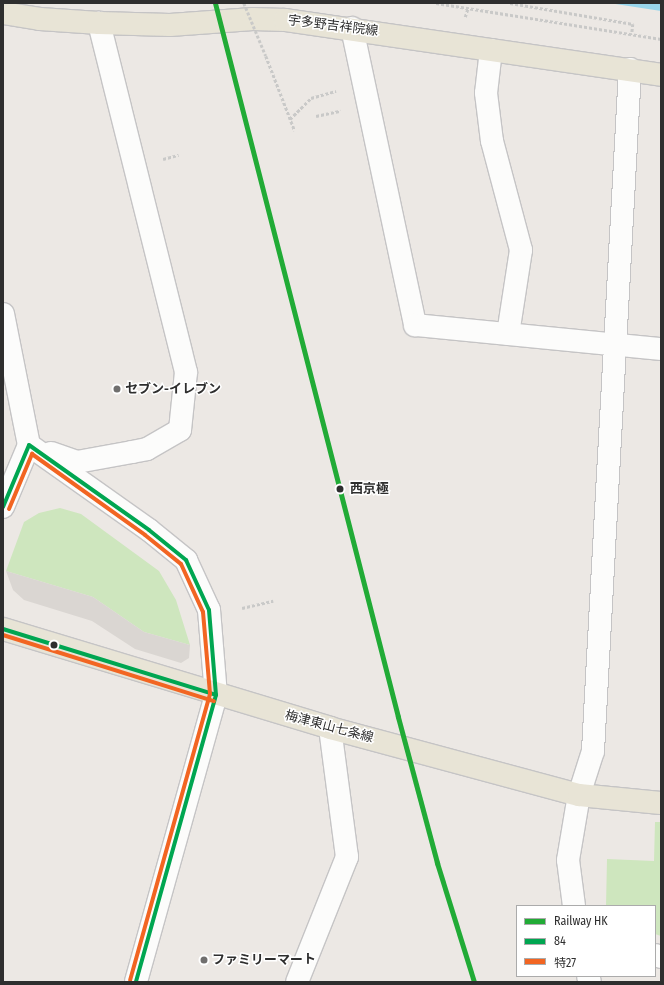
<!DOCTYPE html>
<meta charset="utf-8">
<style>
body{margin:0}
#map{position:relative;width:664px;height:985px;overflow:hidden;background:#ece8e4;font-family:"Fira Sans Condensed","Noto Sans JP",sans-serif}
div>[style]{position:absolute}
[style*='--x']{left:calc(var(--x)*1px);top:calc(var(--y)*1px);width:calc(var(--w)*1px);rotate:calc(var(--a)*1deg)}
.green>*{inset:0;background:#cee6be}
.plaza>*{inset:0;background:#dad6d2}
.water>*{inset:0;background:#99d6ec}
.path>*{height:2.5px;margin-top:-1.25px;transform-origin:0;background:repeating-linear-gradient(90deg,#c9c9c8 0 3px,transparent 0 5px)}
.roads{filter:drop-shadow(1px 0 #c5c4c5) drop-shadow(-1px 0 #c5c4c5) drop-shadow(0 1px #c5c4c5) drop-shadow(0 -1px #c5c4c5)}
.minor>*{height:22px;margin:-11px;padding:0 11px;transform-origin:11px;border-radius:11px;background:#fcfcfb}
.major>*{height:22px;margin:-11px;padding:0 11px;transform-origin:11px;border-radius:11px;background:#e8e4d6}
.path-bridge>*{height:2.5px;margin-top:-1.25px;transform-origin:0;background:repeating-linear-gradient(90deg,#c9c9c8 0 3px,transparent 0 5px)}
.bus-1>*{height:4px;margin:-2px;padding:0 2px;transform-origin:2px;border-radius:2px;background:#00a651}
.bus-2>*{height:4px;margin:-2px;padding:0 2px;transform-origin:2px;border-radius:2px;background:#f26522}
.rail-1>*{height:5px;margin:-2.5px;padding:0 2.5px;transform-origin:2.5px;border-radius:2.5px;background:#21ab36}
.dots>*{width:11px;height:11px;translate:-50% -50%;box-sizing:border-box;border:2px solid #fff;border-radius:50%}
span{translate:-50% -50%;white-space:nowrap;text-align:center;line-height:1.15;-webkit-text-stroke:3px #fff;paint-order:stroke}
.street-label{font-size:13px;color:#2e2e2e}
.poi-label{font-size:13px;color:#2e2e2e;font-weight:700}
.left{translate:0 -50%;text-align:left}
.stop-label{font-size:13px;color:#2e2e2e;font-weight:700}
.frame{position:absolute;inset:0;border:4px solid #2e2e2e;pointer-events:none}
.legend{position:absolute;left:516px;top:905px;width:140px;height:72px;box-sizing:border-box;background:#fff;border:1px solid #ababab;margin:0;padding:5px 7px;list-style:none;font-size:12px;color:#2e2e2e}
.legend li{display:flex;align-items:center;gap:8px;height:20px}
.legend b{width:20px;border:1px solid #ababab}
</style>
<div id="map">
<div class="green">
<div style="clip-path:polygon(60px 508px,81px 514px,159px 571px,176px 600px,190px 645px,144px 632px,93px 597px,6px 571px,24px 522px,39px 513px)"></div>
<div style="clip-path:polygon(655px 822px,661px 822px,661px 936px,655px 934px,655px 906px,606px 906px,607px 859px,654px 861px)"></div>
</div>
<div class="plaza">
<div style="clip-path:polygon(6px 571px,93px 597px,144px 632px,190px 645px,189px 658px,181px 663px,135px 649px,92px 621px,24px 600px,13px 590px)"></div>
</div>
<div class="water">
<div style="clip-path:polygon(609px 3px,661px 3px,661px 11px)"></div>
</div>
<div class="path">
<div style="--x:436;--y:3;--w:228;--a:9.1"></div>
<div style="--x:510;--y:3;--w:125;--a:9.7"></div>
<div style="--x:633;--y:24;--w:10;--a:96"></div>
<div style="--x:465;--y:17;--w:9;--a:-72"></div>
<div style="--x:266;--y:56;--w:80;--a:68.9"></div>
<div style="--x:316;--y:116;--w:25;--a:-12"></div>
<div style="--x:290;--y:119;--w:30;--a:-45"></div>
<div style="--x:311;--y:98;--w:26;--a:-16"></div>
<div style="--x:163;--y:159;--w:16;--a:-15"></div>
<div style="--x:242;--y:608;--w:32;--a:-13"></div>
</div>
<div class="roads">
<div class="minor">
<div style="--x:352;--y:28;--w:304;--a:78"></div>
<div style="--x:415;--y:325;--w:247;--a:5.6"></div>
<div style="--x:491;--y:50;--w:43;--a:96.6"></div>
<div style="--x:486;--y:93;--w:48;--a:82.9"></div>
<div style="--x:492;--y:141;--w:113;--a:75.1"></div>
<div style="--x:521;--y:250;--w:85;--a:98.8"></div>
<div style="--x:3;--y:314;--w:134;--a:78.8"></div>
<div style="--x:29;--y:445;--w:67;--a:112.8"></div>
<div style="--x:29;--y:445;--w:147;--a:35.3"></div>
<div style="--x:149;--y:530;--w:48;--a:39"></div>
<div style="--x:186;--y:560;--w:55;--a:65.3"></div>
<div style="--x:209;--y:610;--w:85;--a:85.3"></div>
<div style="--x:216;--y:695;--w:298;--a:105.6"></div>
<div style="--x:51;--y:453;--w:28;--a:19"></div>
<div style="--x:77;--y:462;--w:56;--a:-10.3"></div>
<div style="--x:132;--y:452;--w:15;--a:-11"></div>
<div style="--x:147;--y:449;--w:38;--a:-30"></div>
<div style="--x:180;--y:430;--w:58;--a:-84.1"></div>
<div style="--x:186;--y:372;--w:360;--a:-104"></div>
<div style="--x:574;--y:906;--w:46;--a:-97.4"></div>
<div style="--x:568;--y:860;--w:66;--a:-80.4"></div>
<div style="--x:579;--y:795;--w:46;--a:-72.3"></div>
<div style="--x:593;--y:751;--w:683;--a:-86.89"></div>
<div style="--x:655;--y:955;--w:6;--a:18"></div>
<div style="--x:588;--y:976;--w:6;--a:72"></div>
<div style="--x:297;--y:982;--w:135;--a:-68.2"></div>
<div style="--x:347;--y:857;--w:130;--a:-97.5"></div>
</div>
<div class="major">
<div style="--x:3;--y:13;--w:37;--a:9"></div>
<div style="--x:40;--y:19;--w:59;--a:3.9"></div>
<div style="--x:99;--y:23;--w:71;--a:1.6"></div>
<div style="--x:170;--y:25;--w:83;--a:-4.1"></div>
<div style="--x:253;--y:19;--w:32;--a:2"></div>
<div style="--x:285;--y:20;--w:380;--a:8.3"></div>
<div style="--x:3;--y:629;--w:342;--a:16.8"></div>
<div style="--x:330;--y:728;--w:258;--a:15.1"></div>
<div style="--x:579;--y:795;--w:82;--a:5.6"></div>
</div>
</div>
<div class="path-bridge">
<div style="--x:244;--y:3;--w:57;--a:67.5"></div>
</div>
<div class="bus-1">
<div style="--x:29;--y:445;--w:147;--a:35.3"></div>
<div style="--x:149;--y:530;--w:48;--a:39"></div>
<div style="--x:186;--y:560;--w:55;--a:65.3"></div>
<div style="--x:209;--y:610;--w:85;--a:85.3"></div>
<div style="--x:216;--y:695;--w:298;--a:105.6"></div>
<div style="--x:3;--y:507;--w:67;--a:-67.2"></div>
<div style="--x:3;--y:629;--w:223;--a:17.2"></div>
</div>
<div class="bus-2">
<div style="--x:9;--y:509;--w:60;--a:-67.3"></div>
<div style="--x:32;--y:454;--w:139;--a:35.6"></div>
<div style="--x:145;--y:535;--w:46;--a:38.9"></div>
<div style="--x:181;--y:564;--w:53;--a:65.4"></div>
<div style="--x:203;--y:612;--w:82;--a:85.1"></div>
<div style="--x:210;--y:694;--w:297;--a:105.6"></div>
<div style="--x:3;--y:635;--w:221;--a:17.4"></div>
</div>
<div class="rail-1">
<div style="--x:215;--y:3;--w:737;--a:75.62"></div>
<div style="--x:398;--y:717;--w:151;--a:75"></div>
<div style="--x:437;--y:863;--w:125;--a:72.7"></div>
</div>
<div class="dots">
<div style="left:117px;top:389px;background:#706f6e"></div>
<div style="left:340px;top:489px;background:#2e2e2e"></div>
<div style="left:54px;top:645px;background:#2e2e2e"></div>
<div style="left:204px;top:960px;background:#706f6e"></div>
</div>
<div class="street-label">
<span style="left:333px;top:26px;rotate:7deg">宇多野吉祥院線</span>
<span style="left:329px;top:727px;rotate:15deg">梅津東山七条線</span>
</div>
<div class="poi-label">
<span class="left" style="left:125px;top:389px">セブン-イレブン</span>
<span class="left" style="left:212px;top:960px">ファミリーマート</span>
</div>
<div class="stop-label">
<span class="left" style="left:350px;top:489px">西京極</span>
</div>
<div class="frame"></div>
<ul class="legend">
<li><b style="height:5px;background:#21ab36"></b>Railway HK</li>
<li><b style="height:5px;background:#00a651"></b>84</li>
<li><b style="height:5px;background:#f26522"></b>特27</li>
</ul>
</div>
